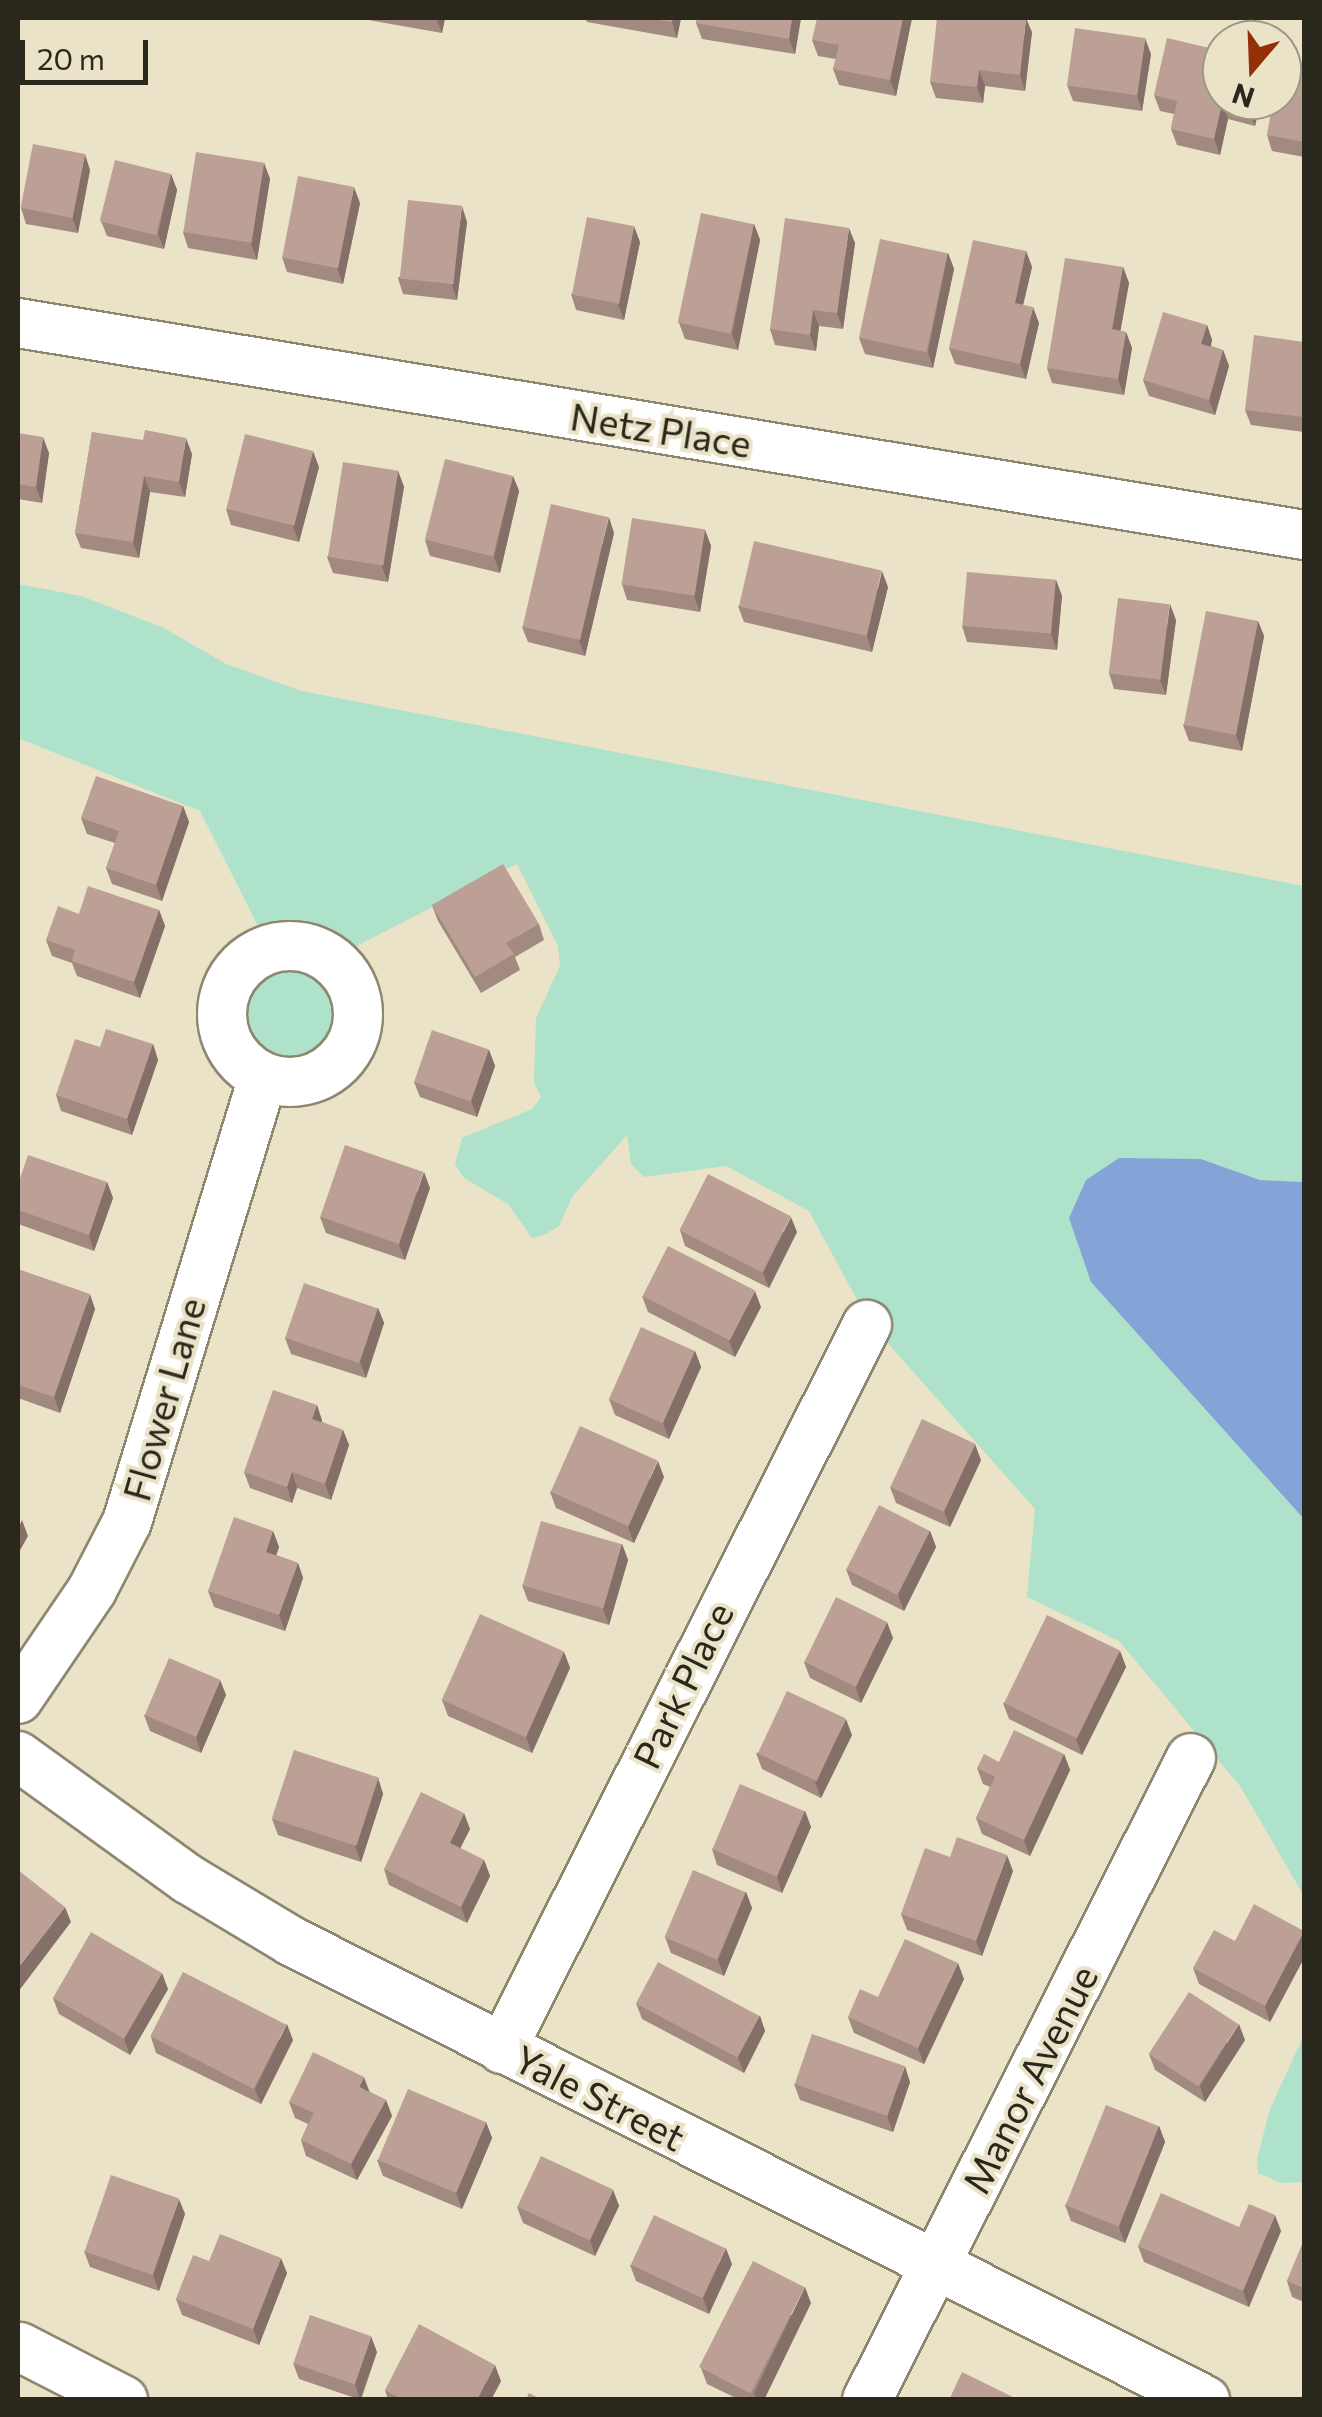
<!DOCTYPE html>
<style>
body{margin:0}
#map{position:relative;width:1322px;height:2417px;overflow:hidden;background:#eae3c8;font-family:Commissioner,sans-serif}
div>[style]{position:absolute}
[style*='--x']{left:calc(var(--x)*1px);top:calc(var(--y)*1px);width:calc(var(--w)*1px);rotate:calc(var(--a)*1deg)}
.green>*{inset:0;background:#aee2ca}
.water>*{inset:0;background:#84a4d7}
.roads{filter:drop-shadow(2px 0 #8e876f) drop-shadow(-2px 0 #8e876f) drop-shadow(0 2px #8e876f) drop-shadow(0 -2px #8e876f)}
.minor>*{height:48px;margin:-24px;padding:0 24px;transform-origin:24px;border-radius:24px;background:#fff}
.minor>.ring{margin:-24px;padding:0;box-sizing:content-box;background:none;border:48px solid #fff;border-radius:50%}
.wall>*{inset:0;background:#a28a81}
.shaded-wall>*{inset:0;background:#847069}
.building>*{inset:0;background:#bca096;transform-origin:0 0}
span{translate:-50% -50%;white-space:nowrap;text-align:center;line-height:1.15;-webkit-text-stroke:8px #eae3c8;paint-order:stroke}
.street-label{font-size:38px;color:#2a271d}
.frame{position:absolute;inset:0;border:20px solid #2a271d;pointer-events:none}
.north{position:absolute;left:1202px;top:20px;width:100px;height:100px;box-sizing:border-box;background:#eae3c8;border:2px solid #9d9884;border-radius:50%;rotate:199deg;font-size:28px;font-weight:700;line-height:40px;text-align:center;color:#2a271d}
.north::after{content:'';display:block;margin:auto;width:35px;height:45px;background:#952f07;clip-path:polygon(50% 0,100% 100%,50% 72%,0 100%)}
.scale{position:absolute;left:20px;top:40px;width:128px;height:45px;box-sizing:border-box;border:5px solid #2a271d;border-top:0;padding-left:12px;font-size:30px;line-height:35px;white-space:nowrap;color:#2a271d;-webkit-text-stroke:8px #eae3c8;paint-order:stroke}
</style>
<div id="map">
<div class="green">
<div style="clip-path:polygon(18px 584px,81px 596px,164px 628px,226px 664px,302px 691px,1304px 886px,1304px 1182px,1260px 1180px,1201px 1159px,1092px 1282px,1304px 1519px,1304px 1896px,1240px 1786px,1119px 1641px,1027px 1597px,1035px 1509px,869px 1322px,809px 1211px,726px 1166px,644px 1177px,631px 1164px,627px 1135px,572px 1197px,559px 1226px,542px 1236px,532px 1238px,508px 1204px,464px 1178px,455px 1164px,462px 1138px,532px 1109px,541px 1097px,534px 1083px,536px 1018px,560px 966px,558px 946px,517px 864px,331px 959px,356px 997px,358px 1019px,352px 1041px,325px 1073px,284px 1082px,246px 1066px,232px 1051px,221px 1012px,235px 973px,269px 948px,200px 811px,18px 738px)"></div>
<div style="clip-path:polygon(1304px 2035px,1304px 2182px,1281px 2183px,1258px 2173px,1257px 2159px,1270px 2109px)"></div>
</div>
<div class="water">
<div style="clip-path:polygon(1119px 1158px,1201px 1159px,1260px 1180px,1304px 1182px,1304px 1519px,1091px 1282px,1069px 1218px,1086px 1180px)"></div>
</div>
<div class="roads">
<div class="minor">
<div style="--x:18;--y:323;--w:1303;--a:9.36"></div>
<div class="ring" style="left:222px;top:946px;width:88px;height:88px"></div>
<div style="--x:18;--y:1699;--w:132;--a:-55.8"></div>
<div style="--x:92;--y:1590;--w:76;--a:-62.8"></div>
<div style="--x:127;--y:1522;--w:465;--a:-73"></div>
<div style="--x:18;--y:1756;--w:210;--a:35.9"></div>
<div style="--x:188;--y:1879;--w:120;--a:31"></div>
<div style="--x:291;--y:1941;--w:1023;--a:26.67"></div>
<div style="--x:502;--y:2049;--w:811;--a:-63.25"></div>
<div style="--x:20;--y:2347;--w:116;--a:27.2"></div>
<div style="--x:867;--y:2400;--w:719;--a:-63.22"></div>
</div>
</div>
<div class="wall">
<div style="clip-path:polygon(357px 18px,445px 18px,442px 33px)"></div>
<div style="clip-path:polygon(585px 18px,681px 18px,677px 38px,587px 22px)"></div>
<div style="clip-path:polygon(697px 18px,801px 18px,795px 54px,702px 39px,696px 23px)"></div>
<div style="clip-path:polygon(912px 18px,896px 96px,839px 85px,833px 69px,836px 59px,818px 56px,812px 40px)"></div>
<div style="clip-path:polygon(1032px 32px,1025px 91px,985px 86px,983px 103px,936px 98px,930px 82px)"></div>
<div style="clip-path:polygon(1151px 54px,1142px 111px,1073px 101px,1067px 85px)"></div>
<div style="clip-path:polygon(1304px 63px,1304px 157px,1272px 151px,1267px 135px)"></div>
<div style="clip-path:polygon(1154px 95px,1222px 100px,1261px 100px,1255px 126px,1228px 119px,1220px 155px,1177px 145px,1171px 129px,1174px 114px,1160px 111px)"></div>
<div style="clip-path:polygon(264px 163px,270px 179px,257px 260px,188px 248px,183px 232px)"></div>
<div style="clip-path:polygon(90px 170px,78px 233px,26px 224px,21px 208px)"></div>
<div style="clip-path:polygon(171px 174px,177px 190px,164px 249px,107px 236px,101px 221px)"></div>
<div style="clip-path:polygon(360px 203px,343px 284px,287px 272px,282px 257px)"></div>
<div style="clip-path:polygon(467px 222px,457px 300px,403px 294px,398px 278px)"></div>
<div style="clip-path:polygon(754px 224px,760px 240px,738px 350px,685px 339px,679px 323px)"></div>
<div style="clip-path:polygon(640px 242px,624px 320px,576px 310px,571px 294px)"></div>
<div style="clip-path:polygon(855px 243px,843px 329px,819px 326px,816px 351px,775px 345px,770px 329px)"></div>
<div style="clip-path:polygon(1026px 251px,1032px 267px,1023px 305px,1039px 323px,1026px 379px,955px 364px,949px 348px)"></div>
<div style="clip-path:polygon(948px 253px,954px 269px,933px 368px,865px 354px,859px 338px)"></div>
<div style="clip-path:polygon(1123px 267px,1129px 283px,1120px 331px,1126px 332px,1132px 348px,1124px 395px,1052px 383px,1047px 368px)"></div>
<div style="clip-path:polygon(1207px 325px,1212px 340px,1211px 346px,1223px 350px,1229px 366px,1215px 415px,1149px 396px,1143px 380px)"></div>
<div style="clip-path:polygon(1304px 342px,1304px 432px,1251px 425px,1245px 410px)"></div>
<div style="clip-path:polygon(92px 432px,192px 454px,185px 497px,150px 492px,139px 558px,81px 548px,75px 533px)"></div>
<div style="clip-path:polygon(18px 433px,49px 453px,42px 503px,18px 499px)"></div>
<div style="clip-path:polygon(319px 467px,299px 542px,231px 525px,226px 509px)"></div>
<div style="clip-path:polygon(398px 471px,404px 487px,388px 582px,333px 573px,327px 557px)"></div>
<div style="clip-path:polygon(513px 476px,519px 491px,500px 573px,430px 556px,425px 540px)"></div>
<div style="clip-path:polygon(705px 530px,711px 546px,700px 612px,627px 600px,622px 584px)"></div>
<div style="clip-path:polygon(614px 533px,585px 656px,528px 642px,522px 627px)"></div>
<div style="clip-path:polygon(1056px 580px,1062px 596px,1057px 650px,967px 642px,962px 626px)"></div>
<div style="clip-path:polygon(888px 587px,872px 652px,744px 622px,738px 606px)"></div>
<div style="clip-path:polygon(1176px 620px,1166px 695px,1114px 689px,1109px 673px)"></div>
<div style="clip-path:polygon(1258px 621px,1264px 636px,1242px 751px,1189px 741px,1183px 725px)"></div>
<div style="clip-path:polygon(183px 806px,189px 822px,162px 901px,112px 884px,106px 868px,115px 843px,87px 834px,81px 818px)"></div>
<div style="clip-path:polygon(432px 905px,539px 924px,544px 940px,515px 957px,520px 970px,481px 993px,438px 921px)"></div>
<div style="clip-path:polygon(159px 910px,165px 926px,140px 998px,77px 976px,72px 963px,52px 956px,46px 940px,79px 914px)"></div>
<div style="clip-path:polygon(153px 1044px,158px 1060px,132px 1135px,61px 1111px,56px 1095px,100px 1047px)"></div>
<div style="clip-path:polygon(489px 1050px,495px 1066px,477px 1117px,420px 1097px,414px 1082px)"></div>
<div style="clip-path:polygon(107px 1182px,113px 1198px,94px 1251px,18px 1224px,18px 1184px)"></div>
<div style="clip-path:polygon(430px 1188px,405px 1260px,326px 1233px,320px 1217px)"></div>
<div style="clip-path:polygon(680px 1230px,797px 1232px,769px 1288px,685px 1246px)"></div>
<div style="clip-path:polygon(18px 1269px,95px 1309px,60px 1413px,18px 1398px)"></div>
<div style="clip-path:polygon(642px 1296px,761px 1307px,735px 1357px,648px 1312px)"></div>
<div style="clip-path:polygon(378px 1308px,384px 1323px,366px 1378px,291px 1354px,285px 1338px)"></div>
<div style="clip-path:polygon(695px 1351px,701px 1367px,669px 1439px,615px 1415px,609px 1399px)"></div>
<div style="clip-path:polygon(317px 1405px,322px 1422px,343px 1430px,349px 1445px,331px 1500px,297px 1488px,292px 1503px,250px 1488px,244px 1472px)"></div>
<div style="clip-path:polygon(981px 1460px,950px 1527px,896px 1503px,890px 1487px)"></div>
<div style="clip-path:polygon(664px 1477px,634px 1543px,556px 1508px,550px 1492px)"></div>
<div style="clip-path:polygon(273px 1531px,279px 1547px,276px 1555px,298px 1563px,303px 1578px,285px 1631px,214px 1607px,208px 1591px)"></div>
<div style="clip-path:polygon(930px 1531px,936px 1547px,904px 1611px,852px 1585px,846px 1569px)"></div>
<div style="clip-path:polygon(622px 1544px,628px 1560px,609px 1625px,528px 1601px,522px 1585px)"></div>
<div style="clip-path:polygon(893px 1638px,861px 1703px,810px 1678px,804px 1662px)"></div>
<div style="clip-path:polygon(1120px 1651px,1126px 1667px,1082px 1755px,1009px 1719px,1003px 1703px)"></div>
<div style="clip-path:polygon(564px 1652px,570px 1668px,532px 1753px,448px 1716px,442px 1700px)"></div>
<div style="clip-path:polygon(220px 1680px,226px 1695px,201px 1753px,150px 1731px,144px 1715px)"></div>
<div style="clip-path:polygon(852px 1735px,821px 1798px,762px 1769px,756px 1753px)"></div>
<div style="clip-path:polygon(1064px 1754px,1070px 1770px,1030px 1856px,982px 1834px,976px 1818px,990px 1787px,983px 1784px,977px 1768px)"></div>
<div style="clip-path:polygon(378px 1778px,383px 1794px,361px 1862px,278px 1835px,272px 1819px)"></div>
<div style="clip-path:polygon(805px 1811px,811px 1827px,782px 1893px,717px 1865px,712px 1849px)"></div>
<div style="clip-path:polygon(470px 1829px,460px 1848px,484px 1860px,490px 1876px,467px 1923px,389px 1885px,384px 1869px)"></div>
<div style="clip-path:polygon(1013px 1871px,982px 1956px,907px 1930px,901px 1914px)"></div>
<div style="clip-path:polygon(746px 1892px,752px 1908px,724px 1976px,671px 1953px,665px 1937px)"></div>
<div style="clip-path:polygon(1304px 1931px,1304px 1958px,1270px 2022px,1199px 1984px,1193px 1968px,1235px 1941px)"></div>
<div style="clip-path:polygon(964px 1979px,924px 2064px,854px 2033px,848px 2017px,878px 1997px)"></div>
<div style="clip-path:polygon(168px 1989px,130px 2055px,59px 2014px,53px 1998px)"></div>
<div style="clip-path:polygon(636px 2003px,760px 2016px,765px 2031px,744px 2073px,642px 2019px)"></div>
<div style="clip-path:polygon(151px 2037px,293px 2040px,261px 2104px,156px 2053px)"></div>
<div style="clip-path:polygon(1245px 2040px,1205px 2102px,1155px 2070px,1149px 2054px)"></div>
<div style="clip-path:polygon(910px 2082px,893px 2132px,800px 2100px,794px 2084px)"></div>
<div style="clip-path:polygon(370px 2092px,386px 2100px,392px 2116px,357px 2180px,306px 2156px,301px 2140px,308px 2124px,295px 2118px,289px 2102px)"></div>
<div style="clip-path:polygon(486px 2122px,492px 2138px,462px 2209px,383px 2176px,377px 2160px)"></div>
<div style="clip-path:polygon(1159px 2126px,1165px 2142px,1125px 2243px,1071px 2221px,1065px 2205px)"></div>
<div style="clip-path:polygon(613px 2190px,619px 2206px,595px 2256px,523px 2223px,517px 2207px)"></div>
<div style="clip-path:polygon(185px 2214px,159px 2291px,90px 2267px,84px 2251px)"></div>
<div style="clip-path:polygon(1239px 2227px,1281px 2231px,1249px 2307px,1144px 2262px,1138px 2246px)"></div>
<div style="clip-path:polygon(1304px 2240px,1304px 2302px,1292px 2297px,1287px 2281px)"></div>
<div style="clip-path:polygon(209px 2261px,287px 2273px,259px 2345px,182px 2315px,176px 2299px)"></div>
<div style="clip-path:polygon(732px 2264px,709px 2314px,636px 2281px,630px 2265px)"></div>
<div style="clip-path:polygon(811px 2303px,764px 2400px,740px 2400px,707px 2384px,701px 2368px)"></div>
<div style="clip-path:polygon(377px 2352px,361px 2400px,299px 2379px,293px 2363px)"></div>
<div style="clip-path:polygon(501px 2381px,491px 2400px,388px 2400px,385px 2390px)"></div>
</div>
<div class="shaded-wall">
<div style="clip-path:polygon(436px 18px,445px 18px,442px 33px)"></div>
<div style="clip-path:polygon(673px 18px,681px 18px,677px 38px,672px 22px)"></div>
<div style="clip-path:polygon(792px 18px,801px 18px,795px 54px,789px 39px)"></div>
<div style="clip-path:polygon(903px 18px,912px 18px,896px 96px,890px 80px)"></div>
<div style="clip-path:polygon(1026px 18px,1032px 32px,1025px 91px,1020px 75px)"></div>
<div style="clip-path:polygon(1145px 38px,1151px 54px,1142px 111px,1137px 95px)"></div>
<div style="clip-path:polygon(979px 70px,985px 86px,983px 103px,977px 87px)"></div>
<div style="clip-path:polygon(1251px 100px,1261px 100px,1255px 126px,1249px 110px)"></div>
<div style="clip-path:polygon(1222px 103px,1228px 119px,1220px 155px,1214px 139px)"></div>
<div style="clip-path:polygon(85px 154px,90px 170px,78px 233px,72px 217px)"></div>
<div style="clip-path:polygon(264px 163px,270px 179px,257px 260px,251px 244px)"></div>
<div style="clip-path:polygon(171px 174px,177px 190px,164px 249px,158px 234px)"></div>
<div style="clip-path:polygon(354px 187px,360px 203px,343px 284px,337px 268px)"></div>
<div style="clip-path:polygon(462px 206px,467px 222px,457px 300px,452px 285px)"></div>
<div style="clip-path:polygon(754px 224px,760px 240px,738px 350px,732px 334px)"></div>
<div style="clip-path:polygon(634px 226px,640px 242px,624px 320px,618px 304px)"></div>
<div style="clip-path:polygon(849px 228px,855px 243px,843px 329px,837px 313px)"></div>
<div style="clip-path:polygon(1026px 251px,1032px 267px,1020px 318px,1015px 303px)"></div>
<div style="clip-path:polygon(948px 253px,954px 269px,933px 368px,928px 352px)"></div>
<div style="clip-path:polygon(1123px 267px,1129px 283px,1118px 345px,1112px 329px)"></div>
<div style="clip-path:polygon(1033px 307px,1039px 323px,1026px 379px,1020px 364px)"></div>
<div style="clip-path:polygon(813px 310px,819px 326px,816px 351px,810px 335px)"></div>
<div style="clip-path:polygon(1207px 325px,1212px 340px,1207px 359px,1201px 344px)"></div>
<div style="clip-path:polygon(1126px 332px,1132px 348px,1124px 395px,1118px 379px)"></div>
<div style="clip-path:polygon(1223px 350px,1229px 366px,1215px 415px,1209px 400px)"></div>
<div style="clip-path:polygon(43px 437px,49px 453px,42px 503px,36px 487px)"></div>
<div style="clip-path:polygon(186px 438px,192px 454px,185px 497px,179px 482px)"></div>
<div style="clip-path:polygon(313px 451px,319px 467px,299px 542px,293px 526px)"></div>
<div style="clip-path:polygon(398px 471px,404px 487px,388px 582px,382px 567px)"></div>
<div style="clip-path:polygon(144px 476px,150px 492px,139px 558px,133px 542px)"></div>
<div style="clip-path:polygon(513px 476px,519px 491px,500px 573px,494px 557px)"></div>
<div style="clip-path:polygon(609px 517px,614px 533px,585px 656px,579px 640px)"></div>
<div style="clip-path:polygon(705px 530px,711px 546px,700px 612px,694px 596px)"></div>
<div style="clip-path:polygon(882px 571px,888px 587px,872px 652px,867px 636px)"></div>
<div style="clip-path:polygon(1056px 580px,1062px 596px,1057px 650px,1051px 634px)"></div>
<div style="clip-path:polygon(1170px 604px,1176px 620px,1166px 695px,1160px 680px)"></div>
<div style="clip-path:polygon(1258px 621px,1264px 636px,1242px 751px,1236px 735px)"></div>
<div style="clip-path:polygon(183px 806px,189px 822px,162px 901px,156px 885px)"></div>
<div style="clip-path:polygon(159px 910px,165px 926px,140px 998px,134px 982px)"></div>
<div style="clip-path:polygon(153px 1044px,158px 1060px,132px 1135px,127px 1119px)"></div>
<div style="clip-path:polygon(489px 1050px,495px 1066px,477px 1117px,471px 1101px)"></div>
<div style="clip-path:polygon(424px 1172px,430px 1188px,405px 1260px,399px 1245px)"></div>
<div style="clip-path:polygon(107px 1182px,113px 1198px,94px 1251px,89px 1235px)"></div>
<div style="clip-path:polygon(791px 1217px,797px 1232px,769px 1288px,763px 1273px)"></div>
<div style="clip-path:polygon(755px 1291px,761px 1307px,735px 1357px,729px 1341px)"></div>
<div style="clip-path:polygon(90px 1294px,95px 1309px,60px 1413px,54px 1397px)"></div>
<div style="clip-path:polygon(378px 1308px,384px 1323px,366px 1378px,360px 1362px)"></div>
<div style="clip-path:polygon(695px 1351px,701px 1367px,669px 1439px,663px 1423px)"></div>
<div style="clip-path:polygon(317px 1405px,322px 1420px,318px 1434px,312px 1419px)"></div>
<div style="clip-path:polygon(343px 1430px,349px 1445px,331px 1500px,325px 1484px)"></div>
<div style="clip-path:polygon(975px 1444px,981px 1460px,950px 1527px,944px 1511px)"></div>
<div style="clip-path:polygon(658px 1461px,664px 1477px,634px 1543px,628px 1527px)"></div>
<div style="clip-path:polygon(292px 1472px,297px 1488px,292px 1503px,287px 1487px)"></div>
<div style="clip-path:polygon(22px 1520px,28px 1536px,18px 1554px,18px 1529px)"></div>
<div style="clip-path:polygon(273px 1531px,279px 1547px,272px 1568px,266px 1552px)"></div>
<div style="clip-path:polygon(930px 1531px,936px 1547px,904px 1611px,898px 1595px)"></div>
<div style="clip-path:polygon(622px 1544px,628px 1560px,609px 1625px,603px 1609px)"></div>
<div style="clip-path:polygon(298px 1563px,303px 1578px,285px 1631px,279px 1615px)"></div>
<div style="clip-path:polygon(887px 1622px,893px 1638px,861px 1703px,856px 1687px)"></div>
<div style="clip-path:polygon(1120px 1651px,1126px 1667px,1082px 1755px,1076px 1739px)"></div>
<div style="clip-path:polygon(564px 1652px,570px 1668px,532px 1753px,526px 1737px)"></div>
<div style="clip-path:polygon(220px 1680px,226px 1695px,201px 1753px,196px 1737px)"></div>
<div style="clip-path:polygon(846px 1719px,852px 1735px,821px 1798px,815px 1782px)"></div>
<div style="clip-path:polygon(1064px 1754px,1070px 1770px,1030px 1856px,1024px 1840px)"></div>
<div style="clip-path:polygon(378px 1778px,383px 1794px,361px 1862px,355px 1846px)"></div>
<div style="clip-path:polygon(805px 1811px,811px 1827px,782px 1893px,777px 1877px)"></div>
<div style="clip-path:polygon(464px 1813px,470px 1829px,455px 1859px,450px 1843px)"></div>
<div style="clip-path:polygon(1007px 1855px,1013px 1871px,982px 1956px,976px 1941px)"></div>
<div style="clip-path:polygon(484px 1860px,490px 1876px,467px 1923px,461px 1907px)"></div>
<div style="clip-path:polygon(746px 1892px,752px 1908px,724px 1976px,718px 1960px)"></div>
<div style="clip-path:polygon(65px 1907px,71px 1922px,18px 1992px,18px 1968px)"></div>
<div style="clip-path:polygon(1304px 1932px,1304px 1958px,1270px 2022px,1265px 2006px)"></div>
<div style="clip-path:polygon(958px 1963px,964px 1979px,924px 2064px,918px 2048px)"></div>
<div style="clip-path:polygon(162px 1973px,168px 1989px,130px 2055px,124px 2039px)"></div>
<div style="clip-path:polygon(760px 2016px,765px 2031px,744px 2073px,738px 2057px)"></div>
<div style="clip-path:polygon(287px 2024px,293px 2040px,261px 2104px,255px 2089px)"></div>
<div style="clip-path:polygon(1239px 2024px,1245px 2040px,1205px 2102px,1200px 2086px)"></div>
<div style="clip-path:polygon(905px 2066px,910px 2082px,893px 2132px,887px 2116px)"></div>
<div style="clip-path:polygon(364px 2077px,370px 2093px,359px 2087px)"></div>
<div style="clip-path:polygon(386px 2100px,392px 2116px,357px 2180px,351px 2164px)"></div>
<div style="clip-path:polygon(486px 2122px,492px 2138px,462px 2209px,456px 2193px)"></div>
<div style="clip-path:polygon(1159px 2126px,1165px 2142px,1125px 2243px,1119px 2227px)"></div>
<div style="clip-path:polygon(613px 2190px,619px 2206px,595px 2256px,590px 2240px)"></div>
<div style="clip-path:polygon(179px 2199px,185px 2214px,159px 2291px,153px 2275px)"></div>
<div style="clip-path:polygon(1275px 2215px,1281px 2231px,1249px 2307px,1243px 2291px)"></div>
<div style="clip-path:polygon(726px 2248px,732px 2264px,709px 2314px,703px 2298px)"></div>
<div style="clip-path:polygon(281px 2258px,287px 2273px,259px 2345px,253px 2329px)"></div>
<div style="clip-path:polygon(805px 2287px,811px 2303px,764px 2400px,756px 2400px,754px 2393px)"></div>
<div style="clip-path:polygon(371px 2336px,377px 2352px,360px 2400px,355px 2384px)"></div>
<div style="clip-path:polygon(495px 2365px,501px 2381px,491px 2400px,477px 2400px)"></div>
</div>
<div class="building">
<div style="clip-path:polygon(645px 18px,673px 18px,672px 22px)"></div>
<div style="clip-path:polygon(697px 18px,792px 18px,789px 39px,696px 23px)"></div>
<div style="clip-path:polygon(817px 18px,903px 18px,890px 80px,833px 69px,839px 45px,812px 40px)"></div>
<div style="clip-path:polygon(937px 18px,1026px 18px,1020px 75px,979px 70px,977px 87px,930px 82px)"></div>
<div style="left:1075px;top:28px;width:71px;height:58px;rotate:8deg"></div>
<div style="clip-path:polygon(1167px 38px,1222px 51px,1222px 100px,1251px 100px,1249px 110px,1222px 103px,1214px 139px,1171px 129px,1177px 101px,1154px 95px)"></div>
<div style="clip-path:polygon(1282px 59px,1304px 63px,1304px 142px,1267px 135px,1273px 100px,1282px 100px)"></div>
<div style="left:33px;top:144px;width:53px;height:65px;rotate:11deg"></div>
<div style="left:196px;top:152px;width:69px;height:81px;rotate:9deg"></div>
<div style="left:115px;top:160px;width:58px;height:63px;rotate:14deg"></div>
<div style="left:298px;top:176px;width:57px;height:83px;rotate:11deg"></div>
<div style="left:408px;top:200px;width:54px;height:79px;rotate:6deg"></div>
<div style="left:701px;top:213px;width:54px;height:112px;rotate:12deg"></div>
<div style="left:587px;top:217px;width:48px;height:79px;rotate:11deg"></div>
<div style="clip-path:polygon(785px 218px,849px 228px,837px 313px,813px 310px,810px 335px,770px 329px)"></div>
<div style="left:880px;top:239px;width:69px;height:101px;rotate:12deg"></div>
<div style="clip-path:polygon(973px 240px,1026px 251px,1015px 303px,1033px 307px,1020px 364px,949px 348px)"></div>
<div style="clip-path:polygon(1065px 258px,1123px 267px,1112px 329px,1126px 332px,1118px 379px,1047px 368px)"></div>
<div style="clip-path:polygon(1163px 312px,1207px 325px,1201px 344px,1223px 350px,1209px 400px,1143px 380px)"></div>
<div style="clip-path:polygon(1254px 335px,1304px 342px,1304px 417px,1245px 410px)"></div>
<div style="clip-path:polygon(145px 430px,186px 438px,179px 482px,144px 476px,133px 542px,75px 533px,92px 432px,143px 440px)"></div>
<div style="clip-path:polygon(18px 433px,43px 437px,36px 487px,18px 484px)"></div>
<div style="left:245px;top:434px;width:70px;height:77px;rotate:14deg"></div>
<div style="left:445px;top:459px;width:70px;height:83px;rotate:14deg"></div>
<div style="left:343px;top:462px;width:56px;height:96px;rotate:9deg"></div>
<div style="left:551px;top:504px;width:59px;height:126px;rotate:13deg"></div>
<div style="left:632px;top:518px;width:74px;height:67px;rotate:9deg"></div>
<div style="left:754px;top:541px;width:131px;height:67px;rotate:13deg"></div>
<div style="left:967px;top:572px;width:89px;height:54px;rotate:5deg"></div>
<div style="left:1118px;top:598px;width:52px;height:76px;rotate:7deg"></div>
<div style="left:1206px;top:611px;width:53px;height:116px;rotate:11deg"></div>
<div style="clip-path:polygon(96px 776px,183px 806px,156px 885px,106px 868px,119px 831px,81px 818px)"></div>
<div style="clip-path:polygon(503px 864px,539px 924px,506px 943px,514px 954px,475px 977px,432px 905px)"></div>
<div style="clip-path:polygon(88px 886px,159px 910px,134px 982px,72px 961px,75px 950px,46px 940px,58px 906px,79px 914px)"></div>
<div style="clip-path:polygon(106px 1029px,153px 1044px,127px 1119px,56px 1095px,75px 1039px,100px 1047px)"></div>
<div style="left:432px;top:1030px;width:60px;height:55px;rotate:19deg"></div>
<div style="left:345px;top:1145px;width:83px;height:76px;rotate:19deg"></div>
<div style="clip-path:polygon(28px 1155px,107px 1182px,89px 1235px,18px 1210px,18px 1184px)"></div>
<div style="left:708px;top:1174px;width:93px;height:63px;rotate:27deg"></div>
<div style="left:668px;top:1246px;width:98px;height:56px;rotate:27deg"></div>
<div style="clip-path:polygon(18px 1269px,90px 1294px,54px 1397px,18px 1385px)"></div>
<div style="left:304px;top:1283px;width:78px;height:58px;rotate:19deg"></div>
<div style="left:641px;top:1327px;width:59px;height:79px;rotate:24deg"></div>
<div style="clip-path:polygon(273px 1390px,317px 1405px,312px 1419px,343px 1430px,325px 1484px,292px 1472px,287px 1487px,244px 1472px)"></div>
<div style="left:922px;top:1419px;width:59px;height:75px;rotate:25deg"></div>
<div style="left:580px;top:1426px;width:85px;height:72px;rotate:24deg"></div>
<div style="left:879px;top:1505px;width:57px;height:72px;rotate:27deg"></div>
<div style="clip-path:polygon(234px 1517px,273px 1531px,266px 1552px,298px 1563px,279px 1615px,208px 1591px)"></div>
<div style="left:541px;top:1521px;width:84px;height:67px;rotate:16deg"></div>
<div style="left:836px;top:1597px;width:57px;height:72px;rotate:26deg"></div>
<div style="left:480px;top:1614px;width:92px;height:94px;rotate:24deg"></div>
<div style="left:1047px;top:1615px;width:81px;height:98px;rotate:26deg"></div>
<div style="left:169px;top:1658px;width:56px;height:62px;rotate:23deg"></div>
<div style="left:787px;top:1691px;width:65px;height:69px;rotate:25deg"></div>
<div style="clip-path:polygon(1014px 1730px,1064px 1754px,1024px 1840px,976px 1818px,995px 1777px,977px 1768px,984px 1754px,999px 1762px)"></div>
<div style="left:294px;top:1750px;width:89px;height:72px;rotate:18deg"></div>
<div style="left:740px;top:1784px;width:70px;height:71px;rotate:23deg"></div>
<div style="clip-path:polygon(421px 1792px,464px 1813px,450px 1843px,484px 1860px,461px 1907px,384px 1869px)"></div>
<div style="clip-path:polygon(957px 1837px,1007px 1855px,976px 1941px,901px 1914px,925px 1848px,950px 1857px)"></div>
<div style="clip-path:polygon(18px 1870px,65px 1907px,18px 1968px)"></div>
<div style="left:693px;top:1870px;width:57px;height:73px;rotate:23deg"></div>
<div style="clip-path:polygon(1254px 1904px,1304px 1931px,1265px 2006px,1193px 1968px,1214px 1930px,1235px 1941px)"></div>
<div style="left:91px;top:1932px;width:82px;height:76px;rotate:30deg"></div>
<div style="clip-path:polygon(905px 1939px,958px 1963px,918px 2048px,848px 2017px,860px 1989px,878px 1997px)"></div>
<div style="left:658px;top:1962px;width:115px;height:47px;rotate:28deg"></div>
<div style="left:183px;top:1972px;width:116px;height:72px;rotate:27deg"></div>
<div style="left:1189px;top:1992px;width:59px;height:74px;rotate:33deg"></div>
<div style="left:812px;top:2034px;width:98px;height:53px;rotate:19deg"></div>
<div style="clip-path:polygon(313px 2052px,364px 2077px,359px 2087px,386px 2100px,351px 2164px,301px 2140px,314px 2113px,289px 2102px)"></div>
<div style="left:408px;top:2089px;width:85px;height:77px;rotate:23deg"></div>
<div style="left:1106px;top:2105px;width:57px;height:108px;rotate:22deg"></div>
<div style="left:541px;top:2156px;width:80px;height:56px;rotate:25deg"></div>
<div style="left:111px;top:2175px;width:72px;height:81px;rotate:19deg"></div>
<div style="clip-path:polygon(1161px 2193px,1239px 2227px,1249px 2204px,1275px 2215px,1243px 2291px,1138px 2246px)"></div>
<div style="left:654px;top:2215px;width:79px;height:55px;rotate:25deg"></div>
<div style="clip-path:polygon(220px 2234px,281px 2258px,253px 2329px,176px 2299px,193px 2255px,209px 2261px)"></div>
<div style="clip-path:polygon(1304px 2240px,1304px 2288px,1287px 2281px)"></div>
<div style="left:753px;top:2261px;width:58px;height:119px;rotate:27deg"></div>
<div style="left:310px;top:2315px;width:65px;height:51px;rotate:19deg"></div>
<div style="clip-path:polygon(419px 2324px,495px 2365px,477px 2400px,403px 2400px,385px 2390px)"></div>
<div style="clip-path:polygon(962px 2372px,1019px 2400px,949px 2400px)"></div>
<div style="clip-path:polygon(529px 2393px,542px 2400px,526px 2400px)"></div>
</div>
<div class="street-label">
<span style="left:661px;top:429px;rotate:9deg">Netz Place</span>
<span style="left:163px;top:1399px;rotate:-74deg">Flower Lane</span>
<span style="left:682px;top:1685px;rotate:-64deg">Park Place</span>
<span style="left:1029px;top:2079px;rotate:-63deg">Manor Avenue</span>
<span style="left:600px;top:2097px;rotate:27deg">Yale Street</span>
</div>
<div class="frame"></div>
<div class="north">N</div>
<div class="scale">20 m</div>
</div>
